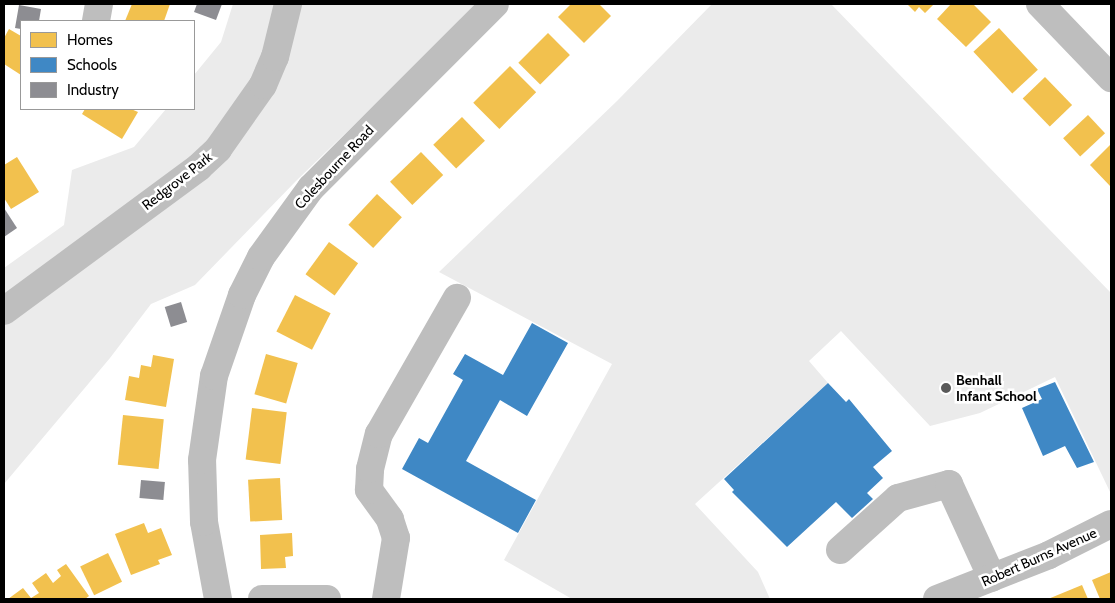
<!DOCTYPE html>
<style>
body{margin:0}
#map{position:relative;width:1115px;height:603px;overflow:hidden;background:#fff;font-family:Cabin,sans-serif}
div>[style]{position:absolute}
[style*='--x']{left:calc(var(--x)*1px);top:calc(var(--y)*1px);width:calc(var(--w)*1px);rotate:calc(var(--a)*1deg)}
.green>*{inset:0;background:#ebebeb}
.homes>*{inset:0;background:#f2c14e;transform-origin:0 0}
.schools>*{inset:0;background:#3f88c5}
.industry>*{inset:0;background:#8d8d92;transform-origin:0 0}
.minor>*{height:28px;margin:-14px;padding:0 14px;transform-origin:14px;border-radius:14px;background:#bebebe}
.dots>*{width:14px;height:14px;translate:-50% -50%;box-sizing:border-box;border:2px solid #fff;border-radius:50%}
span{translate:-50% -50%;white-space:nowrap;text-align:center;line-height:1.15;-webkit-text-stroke:5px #fff;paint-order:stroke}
.street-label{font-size:14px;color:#000}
.poi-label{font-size:14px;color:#000;font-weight:700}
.left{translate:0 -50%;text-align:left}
.frame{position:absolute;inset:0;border:5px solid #000;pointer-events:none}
.legend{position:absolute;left:20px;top:20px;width:175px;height:90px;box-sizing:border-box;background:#fff;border:1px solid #999;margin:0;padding:6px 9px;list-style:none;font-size:15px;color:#000}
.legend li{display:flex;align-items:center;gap:10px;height:25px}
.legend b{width:25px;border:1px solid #999}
</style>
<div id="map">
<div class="green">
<div style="clip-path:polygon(233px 4px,479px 4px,296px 181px,195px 285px,151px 304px,110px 358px,4px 484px,4px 268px,64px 225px,72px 170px,134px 147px,166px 109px,194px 109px,194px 75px,221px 42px)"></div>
<div style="clip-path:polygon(712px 4px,831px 4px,1111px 293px,1111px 494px,1055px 377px,980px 413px,930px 426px,841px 331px,809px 361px,828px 383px,695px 504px,758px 572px,770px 599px,572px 599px,504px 560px,612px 364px,439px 272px,617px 101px)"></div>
</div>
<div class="homes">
<div style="clip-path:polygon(132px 4px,170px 4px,164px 21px,125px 21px)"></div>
<div style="clip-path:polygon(571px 4px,599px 4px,611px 16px,584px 43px,558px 17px)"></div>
<div style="clip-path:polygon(907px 4px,934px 4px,925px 13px,919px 7px,915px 12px)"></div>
<div style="clip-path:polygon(951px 4px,973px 4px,991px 22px,966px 47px,937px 19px)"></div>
<div style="left:999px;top:28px;width:57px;height:35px;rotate:47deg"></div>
<div style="clip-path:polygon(9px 29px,21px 36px,21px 75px,4px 64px,4px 38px)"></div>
<div style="left:548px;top:33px;width:31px;height:42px;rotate:45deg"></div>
<div style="left:510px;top:66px;width:37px;height:52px;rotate:45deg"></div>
<div style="left:1045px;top:77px;width:39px;height:31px;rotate:46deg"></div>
<div style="clip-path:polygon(85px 109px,131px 109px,138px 112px,122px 139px,82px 114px)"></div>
<div style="left:1088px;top:115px;width:25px;height:34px;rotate:47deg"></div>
<div style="left:462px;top:117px;width:33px;height:40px;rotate:46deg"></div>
<div style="clip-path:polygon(1111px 144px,1111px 187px,1090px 165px)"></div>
<div style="left:421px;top:152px;width:32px;height:43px;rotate:46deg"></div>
<div style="clip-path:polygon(17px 157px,39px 192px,11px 209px,4px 198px,4px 165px)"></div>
<div style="left:377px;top:194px;width:34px;height:42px;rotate:43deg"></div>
<div style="left:329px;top:242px;width:36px;height:40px;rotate:36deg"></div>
<div style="left:295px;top:295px;width:40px;height:41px;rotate:27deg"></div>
<div style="left:266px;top:354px;width:33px;height:42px;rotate:16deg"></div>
<div style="clip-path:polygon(153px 355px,174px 359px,166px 407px,125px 400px,129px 376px,139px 378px,141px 365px,151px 367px)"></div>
<div style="left:252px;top:408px;width:35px;height:52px;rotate:7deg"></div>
<div style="left:123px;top:415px;width:41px;height:50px;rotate:6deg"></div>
<div style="left:280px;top:478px;width:42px;height:32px;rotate:87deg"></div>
<div style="clip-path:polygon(144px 523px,148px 533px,161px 528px,172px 555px,158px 560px,160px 564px,131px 575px,115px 534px)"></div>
<div style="clip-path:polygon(292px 533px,293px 556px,285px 557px,286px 568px,261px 569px,260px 535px)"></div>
<div style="left:108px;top:553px;width:32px;height:31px;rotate:64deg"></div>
<div style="clip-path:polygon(66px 564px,89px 596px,85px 599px,8px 599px,23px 588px,31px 598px,39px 593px,32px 583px,46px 573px,53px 583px,61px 576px,57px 570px)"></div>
<div style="clip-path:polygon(1111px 572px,1111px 599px,1100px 599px,1092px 580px)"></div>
<div style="clip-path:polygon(1082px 585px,1088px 599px,1048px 599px)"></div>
</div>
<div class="schools">
<div style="clip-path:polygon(532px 323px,568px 343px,527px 416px,500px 400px,466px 461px,536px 500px,518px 533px,402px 469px,419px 438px,428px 443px,463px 380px,453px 374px,465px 354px,503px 375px)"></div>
<div style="clip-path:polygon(1055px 382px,1094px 462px,1077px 468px,1065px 446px,1043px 456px,1022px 408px,1042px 399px,1037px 389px)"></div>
<div style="clip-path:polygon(828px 383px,846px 402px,849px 399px,892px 451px,873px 467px,883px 478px,867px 493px,873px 499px,852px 518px,836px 502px,787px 547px,732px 492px,734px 490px,724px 479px)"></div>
</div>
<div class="industry">
<div style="clip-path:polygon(197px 4px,222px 4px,216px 20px,194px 12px)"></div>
<div style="clip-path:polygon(19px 5px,41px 9px,39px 21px,21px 21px,21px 29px,15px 28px)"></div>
<div style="clip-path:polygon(4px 208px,17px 228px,4px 237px)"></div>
<div style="left:181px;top:302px;width:21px;height:17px;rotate:73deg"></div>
<div style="left:141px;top:480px;width:24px;height:18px;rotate:5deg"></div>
</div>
<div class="minor">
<div style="--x:1040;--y:4;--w:103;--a:46.2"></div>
<div style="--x:96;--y:21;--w:17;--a:-80"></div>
<div style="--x:4;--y:311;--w:242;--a:-36.4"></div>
<div style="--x:199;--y:167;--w:26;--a:-43"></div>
<div style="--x:218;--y:149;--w:78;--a:-54.9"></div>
<div style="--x:263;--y:85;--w:30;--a:-67"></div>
<div style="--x:275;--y:57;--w:55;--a:-76.2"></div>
<div style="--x:840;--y:550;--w:78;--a:-41.9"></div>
<div style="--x:898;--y:498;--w:53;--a:-15.4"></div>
<div style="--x:949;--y:484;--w:103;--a:65.4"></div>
<div style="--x:218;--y:599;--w:78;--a:-100.3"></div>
<div style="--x:204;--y:522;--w:62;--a:-91.8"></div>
<div style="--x:202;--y:460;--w:85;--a:-81.9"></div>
<div style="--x:214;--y:376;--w:86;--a:-70.9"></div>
<div style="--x:242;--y:295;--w:42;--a:-63.4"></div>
<div style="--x:261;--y:257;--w:85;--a:-54.1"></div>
<div style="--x:311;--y:188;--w:260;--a:-45"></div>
<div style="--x:262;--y:599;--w:65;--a:0"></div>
<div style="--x:386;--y:599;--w:62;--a:-80.7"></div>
<div style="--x:396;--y:538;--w:20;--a:-108"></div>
<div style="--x:390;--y:519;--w:36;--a:-126"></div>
<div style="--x:369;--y:490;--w:21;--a:-87"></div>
<div style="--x:370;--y:469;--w:36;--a:-76"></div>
<div style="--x:379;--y:434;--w:157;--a:-60.2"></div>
<div style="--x:937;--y:599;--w:120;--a:-21.4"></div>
<div style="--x:1049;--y:555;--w:69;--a:-26.6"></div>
</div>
<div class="dots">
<div style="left:946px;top:388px;background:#595959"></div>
</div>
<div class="street-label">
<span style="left:334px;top:167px;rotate:-47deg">Colesbourne Road</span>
<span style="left:177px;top:181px;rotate:-38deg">Redgrove Park</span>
<span style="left:1039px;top:557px;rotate:-24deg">Robert Burns Avenue</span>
</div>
<div class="poi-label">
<span class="left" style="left:956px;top:388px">Benhall<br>Infant School</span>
</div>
<div class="frame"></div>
<ul class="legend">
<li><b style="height:14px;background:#f2c14e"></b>Homes</li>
<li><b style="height:14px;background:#3f88c5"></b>Schools</li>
<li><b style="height:14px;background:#8d8d92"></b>Industry</li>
</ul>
</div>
